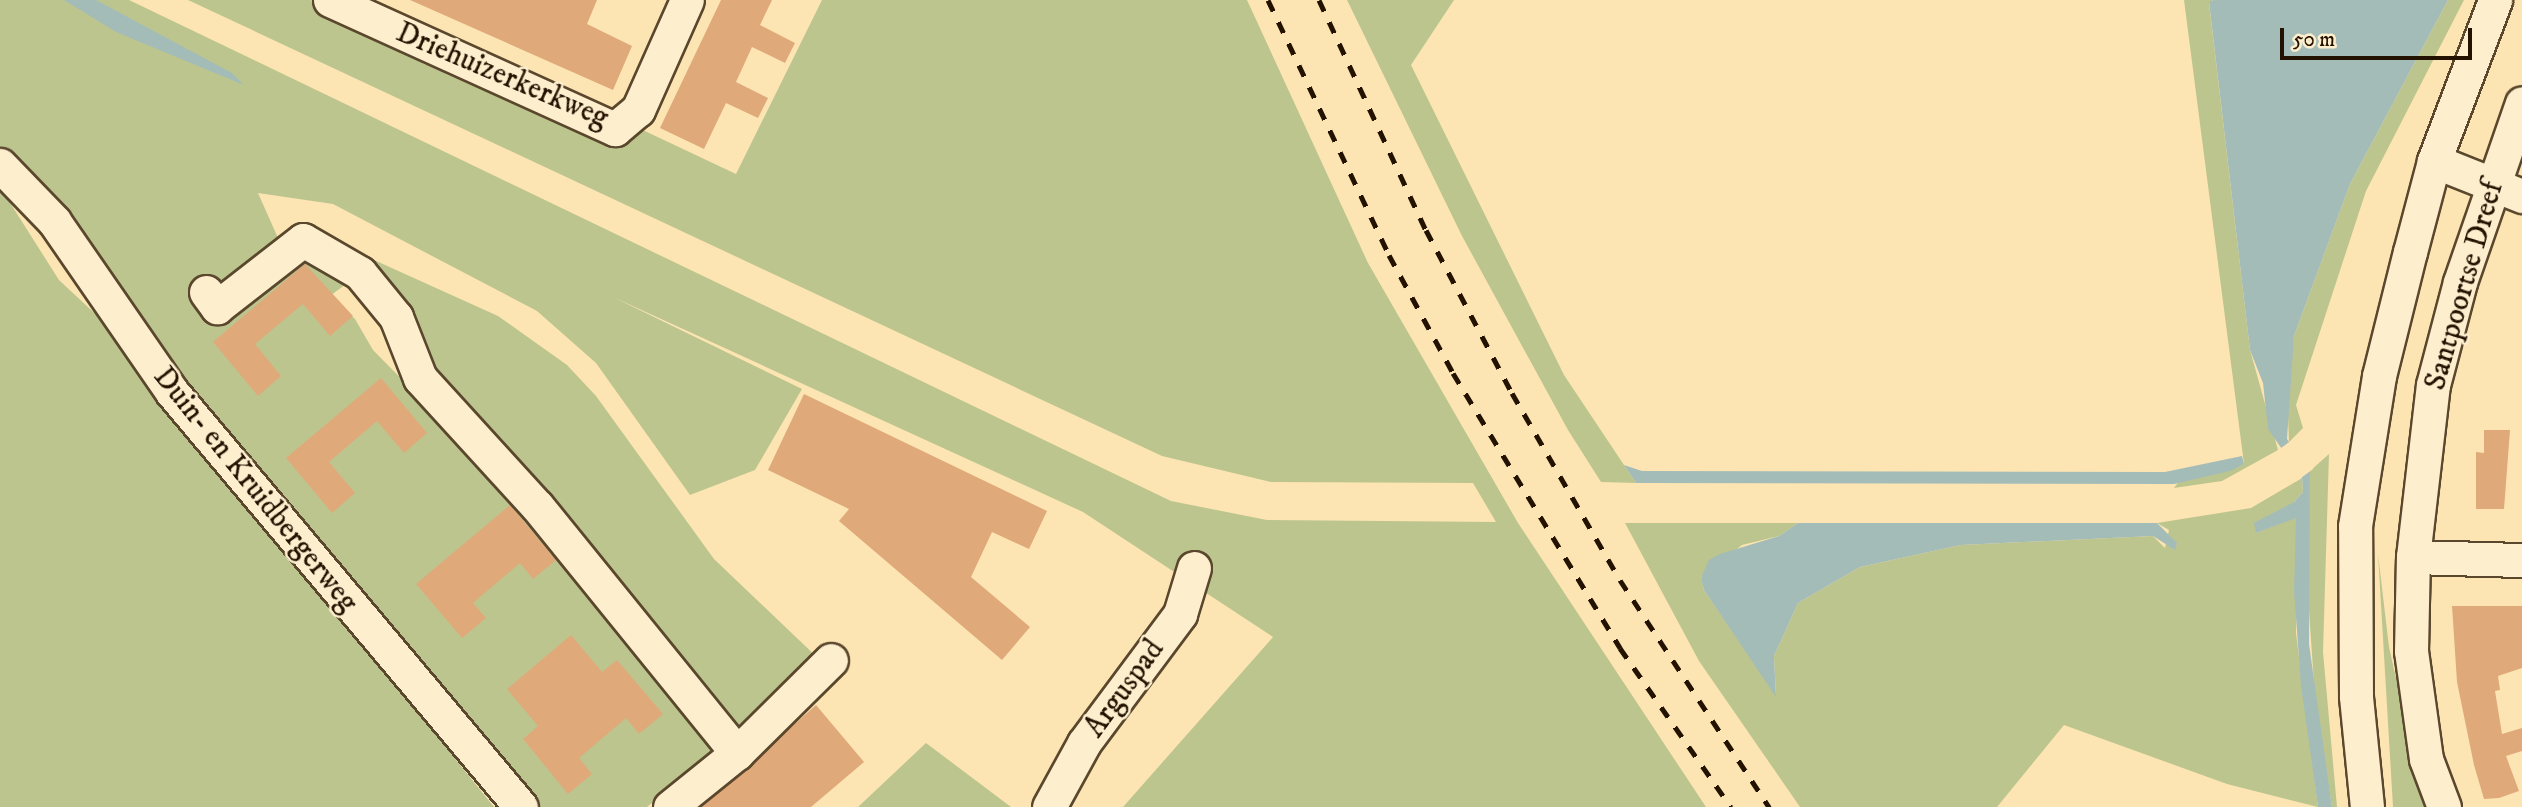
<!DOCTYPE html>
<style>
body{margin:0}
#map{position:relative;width:2522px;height:807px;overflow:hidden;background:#fce5b3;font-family:"IM FELL DW Pica",serif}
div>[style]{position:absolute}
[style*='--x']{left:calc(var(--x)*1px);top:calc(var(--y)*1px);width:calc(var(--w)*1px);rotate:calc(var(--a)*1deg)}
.green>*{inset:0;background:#bdc58e}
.water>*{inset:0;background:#a4bcb8}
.pier>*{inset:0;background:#fce5b3;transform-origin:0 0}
.building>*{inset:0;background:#e0a979}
.roads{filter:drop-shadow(2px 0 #5a472d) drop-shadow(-2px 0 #5a472d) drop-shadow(0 2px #5a472d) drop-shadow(0 -2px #5a472d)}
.minor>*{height:33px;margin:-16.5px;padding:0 16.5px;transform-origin:16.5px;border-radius:16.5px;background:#fdeece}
.rail>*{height:5px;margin-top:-2.5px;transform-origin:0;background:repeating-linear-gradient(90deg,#241200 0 12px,transparent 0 24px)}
span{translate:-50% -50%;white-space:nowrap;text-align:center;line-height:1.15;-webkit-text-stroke:5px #fdeece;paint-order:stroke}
.street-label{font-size:30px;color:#241200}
.scale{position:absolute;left:2280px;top:28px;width:192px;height:32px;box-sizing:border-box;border:4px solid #241200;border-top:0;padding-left:9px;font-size:21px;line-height:24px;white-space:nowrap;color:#241200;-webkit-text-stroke:5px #fdeece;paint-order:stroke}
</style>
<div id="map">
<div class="green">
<div style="clip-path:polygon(0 0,129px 0,1171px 501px,1267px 520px,1496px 522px,1473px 483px,1271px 482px,1162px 456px,188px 0,311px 0,426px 65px,437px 60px,446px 74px,501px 98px,510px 93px,523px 98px,527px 110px,583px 131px,630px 124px,736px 174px,822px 0,1247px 0,1368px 263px,1518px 523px,1706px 807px,1123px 807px,1273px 637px,1083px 512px,613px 297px,802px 389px,755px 470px,690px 495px,596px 363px,537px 311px,333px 204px,258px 193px,282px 247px,332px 241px,498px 316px,567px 365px,596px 396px,714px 559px,821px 661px,741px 730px,518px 468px,346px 284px,330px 296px,355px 319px,373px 350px,513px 492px,723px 744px,647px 807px,537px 807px,201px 400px,60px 208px,0 148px)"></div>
<div style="clip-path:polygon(1347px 0,1454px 0,1411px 65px,1564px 375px,1636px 483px,1601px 482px,1568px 430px,1462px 236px)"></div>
<div style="clip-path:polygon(2184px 0,2214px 0,2209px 3px,2250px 350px,2278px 450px,2222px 481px,2174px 488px,2180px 480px,2244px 464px)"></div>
<div style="clip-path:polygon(2448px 0,2464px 0,2366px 191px,2296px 405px,2303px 428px,2289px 442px,2287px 390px,2294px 336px,2350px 184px)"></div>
<div style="clip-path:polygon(0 187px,59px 280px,104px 322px,494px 807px,0 807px)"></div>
<div style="clip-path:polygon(2329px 454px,2323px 652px,2337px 807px,2332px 807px,2315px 699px,2307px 581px,2310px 471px)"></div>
<div style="clip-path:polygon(2302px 478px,2303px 492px,2294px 502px,2256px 533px,2296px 517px,2296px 633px,2318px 807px,2227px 784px,2064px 725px,1997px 807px,1800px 807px,1699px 661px,1625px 523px,1798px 523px,1779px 536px,1742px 545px,1701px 577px,1704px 590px,1776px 695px,1774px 656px,1798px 603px,1860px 567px,1961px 545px,2153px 536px,2165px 548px,2169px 530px,2157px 523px,2251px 508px)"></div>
<div style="clip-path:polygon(2378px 554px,2389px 647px,2425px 807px,2393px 807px)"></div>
<div style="clip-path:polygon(926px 743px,1011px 807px,858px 807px)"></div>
</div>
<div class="water">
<div style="clip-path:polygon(64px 0,96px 0,232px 73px,244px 85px,116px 32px)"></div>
<div style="clip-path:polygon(2214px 0,2448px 0,2350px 184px,2294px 336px,2287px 439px,2310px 471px,2309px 644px,2332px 807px,2318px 807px,2301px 686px,2294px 591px,2296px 518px,2256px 533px,2254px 523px,2294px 502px,2303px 492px,2302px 478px,2268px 429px,2263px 383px,2250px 350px,2209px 2px)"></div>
<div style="clip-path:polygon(2242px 456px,2244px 464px,2230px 471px,2174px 484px,1636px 483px,1624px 465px,1642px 471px,2165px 472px)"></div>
<div style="clip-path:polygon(1798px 523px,2157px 523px,2177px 543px,2175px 550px,2153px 536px,1961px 545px,1860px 567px,1798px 603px,1774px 656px,1776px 697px,1704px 590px,1701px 578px,1709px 560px,1720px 554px,1779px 536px)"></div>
</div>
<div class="pier">
<div style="left:2292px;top:440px;width:36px;height:21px;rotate:54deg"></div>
</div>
<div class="building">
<div style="clip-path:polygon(410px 0,597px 0,587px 24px,632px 46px,613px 90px)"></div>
<div style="clip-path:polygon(721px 0,772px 0,760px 25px,795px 43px,785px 63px,752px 47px,736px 82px,768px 98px,758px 118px,726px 103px,704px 149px,660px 128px)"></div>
<div style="clip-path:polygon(305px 264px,353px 316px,330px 336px,303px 304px,255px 344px,281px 376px,258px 396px,213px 342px)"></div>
<div style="clip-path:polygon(381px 378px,427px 433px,404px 453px,377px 421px,329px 462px,355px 493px,332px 513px,286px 458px)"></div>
<div style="clip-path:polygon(804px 394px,1047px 511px,1029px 549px,992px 532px,971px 577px,1030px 627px,1002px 660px,839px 521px,849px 509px,768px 470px)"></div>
<div style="clip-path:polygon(2484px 430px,2510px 430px,2504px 509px,2476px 509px,2476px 452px,2484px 453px)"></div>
<div style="clip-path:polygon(510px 505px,556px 560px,533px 579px,520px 563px,473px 603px,486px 618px,462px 638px,416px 584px)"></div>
<div style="clip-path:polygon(2452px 606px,2522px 606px,2522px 668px,2498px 676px,2500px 690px,2495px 691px,2502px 734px,2522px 728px,2522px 751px,2506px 756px,2519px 791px,2499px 798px,2484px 799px,2474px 765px,2457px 682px)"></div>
<div style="clip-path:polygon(571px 635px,602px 672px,617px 660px,663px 714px,639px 734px,626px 718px,579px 758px,592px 774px,568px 794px,523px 739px,538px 726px,507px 689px)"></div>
<div style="clip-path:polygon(816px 705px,864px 762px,811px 807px,701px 807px)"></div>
</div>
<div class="roads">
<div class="minor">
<div style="--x:330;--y:0;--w:313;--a:24.4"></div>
<div style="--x:615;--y:129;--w:30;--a:-40"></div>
<div style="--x:638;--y:110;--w:120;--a:-66"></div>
<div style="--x:2434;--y:161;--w:95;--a:21.7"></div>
<div style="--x:0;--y:165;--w:78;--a:46"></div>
<div style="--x:54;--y:221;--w:208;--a:55.4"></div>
<div style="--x:172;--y:392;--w:542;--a:49.94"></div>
<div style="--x:206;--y:292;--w:19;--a:54"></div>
<div style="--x:217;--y:307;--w:109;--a:-37.9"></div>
<div style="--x:303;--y:240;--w:66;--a:30.1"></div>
<div style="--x:360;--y:273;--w:57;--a:50.7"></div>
<div style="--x:396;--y:317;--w:66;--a:68.5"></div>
<div style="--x:420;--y:378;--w:173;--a:47.6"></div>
<div style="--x:537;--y:506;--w:318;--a:51"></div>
<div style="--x:2413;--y:557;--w:173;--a:-83.4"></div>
<div style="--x:2433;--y:385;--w:106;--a:-75.3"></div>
<div style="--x:2460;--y:282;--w:189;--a:-70.9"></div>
<div style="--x:670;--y:807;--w:86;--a:-38.9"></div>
<div style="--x:737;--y:753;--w:132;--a:-44.7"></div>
<div style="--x:1049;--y:807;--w:73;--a:-61.3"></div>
<div style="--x:1084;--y:743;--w:161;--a:-53.3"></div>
<div style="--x:1180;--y:614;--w:48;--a:-73.1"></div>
<div style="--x:2367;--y:807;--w:112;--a:-95.7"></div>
<div style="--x:2356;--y:696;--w:170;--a:-90.3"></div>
<div style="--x:2355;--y:526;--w:152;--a:-80.9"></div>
<div style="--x:2379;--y:376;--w:128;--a:-76"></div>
<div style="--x:2410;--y:252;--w:94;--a:-75.2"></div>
<div style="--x:2434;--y:161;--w:172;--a:-69.2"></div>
<div style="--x:2444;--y:807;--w:51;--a:-110.6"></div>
<div style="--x:2426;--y:759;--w:109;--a:-97.9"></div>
<div style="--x:2411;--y:651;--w:94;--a:-88.8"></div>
<div style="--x:2413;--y:557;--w:109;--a:1.6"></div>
</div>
</div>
<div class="rail">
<div style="--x:1268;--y:0;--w:282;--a:64.6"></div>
<div style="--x:1389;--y:255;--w:134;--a:61.5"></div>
<div style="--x:1453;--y:373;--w:322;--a:58.7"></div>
<div style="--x:1620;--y:648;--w:194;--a:55.1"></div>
<div style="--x:1319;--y:0;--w:254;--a:65.1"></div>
<div style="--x:1426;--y:230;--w:184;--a:62.2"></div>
<div style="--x:1512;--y:393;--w:216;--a:60"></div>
<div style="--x:1620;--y:580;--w:272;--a:56.7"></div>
</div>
<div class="street-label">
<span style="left:502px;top:76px;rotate:23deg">Driehuizerkerkweg</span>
<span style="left:2465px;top:286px;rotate:-74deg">Santpoortse Dreef</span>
<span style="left:255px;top:490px;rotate:51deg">Duin- en Kruidbergerweg</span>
<span style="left:1125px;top:689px;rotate:-54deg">Arguspad</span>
</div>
<div class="scale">50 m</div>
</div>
